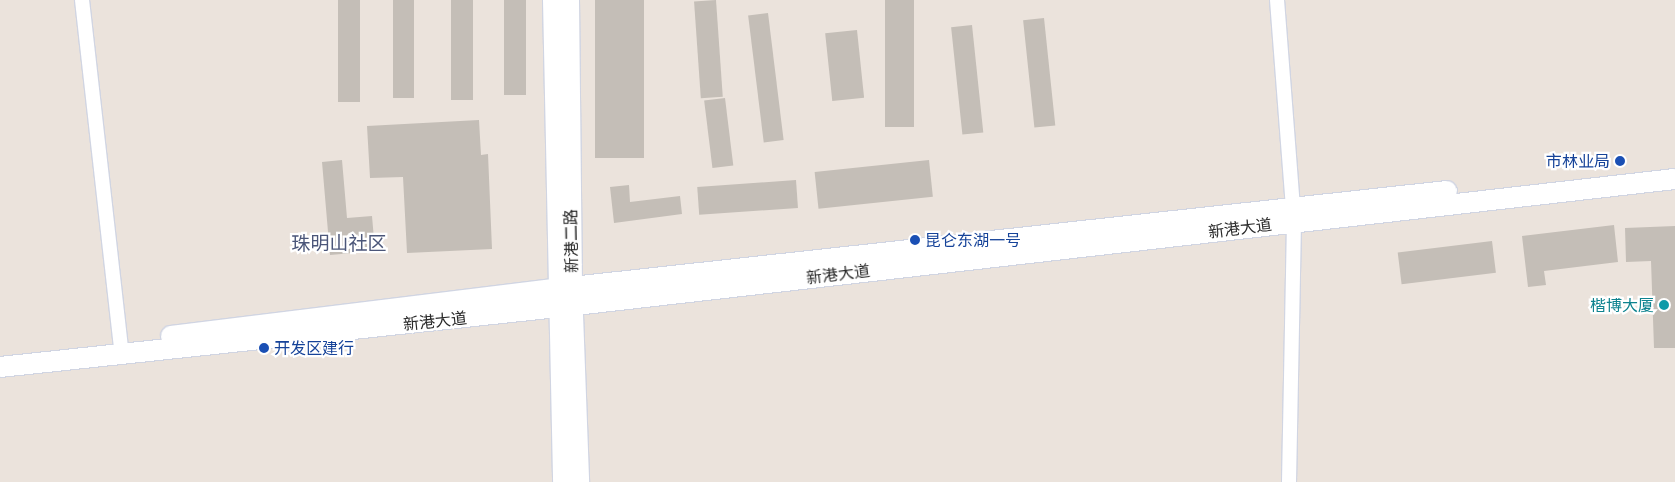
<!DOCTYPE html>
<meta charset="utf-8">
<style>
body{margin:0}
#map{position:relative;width:1675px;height:482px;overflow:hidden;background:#ebe3dc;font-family:Inter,"Noto Sans SC",sans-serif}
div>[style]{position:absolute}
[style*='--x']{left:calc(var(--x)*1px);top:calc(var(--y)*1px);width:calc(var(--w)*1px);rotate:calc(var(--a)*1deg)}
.building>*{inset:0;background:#c4beb7;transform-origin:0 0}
.roads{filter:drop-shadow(1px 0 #d1d5e2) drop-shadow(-1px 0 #d1d5e2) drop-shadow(0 1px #d1d5e2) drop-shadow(0 -1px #d1d5e2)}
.minor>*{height:14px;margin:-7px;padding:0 7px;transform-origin:7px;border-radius:7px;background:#fff}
.secondary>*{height:20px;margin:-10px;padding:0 10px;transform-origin:10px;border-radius:10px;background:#fff}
.dots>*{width:14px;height:14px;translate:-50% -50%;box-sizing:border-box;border:2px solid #fff;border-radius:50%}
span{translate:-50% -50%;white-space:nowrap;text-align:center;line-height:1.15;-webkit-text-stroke:4.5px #fff;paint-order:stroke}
.transit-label{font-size:16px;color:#164399}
.right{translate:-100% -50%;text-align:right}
.left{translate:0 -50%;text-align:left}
.street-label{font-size:16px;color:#292929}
.culture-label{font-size:16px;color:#0d838f}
.quarter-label{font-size:19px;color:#4b5679}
</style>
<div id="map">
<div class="building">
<div style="left:338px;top:0;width:22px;height:102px"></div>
<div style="left:393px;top:0;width:21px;height:98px"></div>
<div style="left:451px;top:0;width:22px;height:100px"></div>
<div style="left:504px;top:0;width:22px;height:95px"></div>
<div style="left:595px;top:0;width:49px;height:158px"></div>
<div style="left:716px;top:0;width:97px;height:22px;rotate:86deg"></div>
<div style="left:885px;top:0;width:29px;height:127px"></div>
<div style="left:768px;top:13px;width:128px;height:20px;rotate:83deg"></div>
<div style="left:1044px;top:18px;width:108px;height:21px;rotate:84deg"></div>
<div style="left:972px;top:25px;width:108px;height:21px;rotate:84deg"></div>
<div style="left:857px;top:30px;width:68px;height:32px;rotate:84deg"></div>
<div style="left:725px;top:98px;width:68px;height:21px;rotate:83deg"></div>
<div style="clip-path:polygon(479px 120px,481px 155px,488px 154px,492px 249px,407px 253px,403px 177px,370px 178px,367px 126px)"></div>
<div style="clip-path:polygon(342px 160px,347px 218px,372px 216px,375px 251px,330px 255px,322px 162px)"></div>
<div style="left:929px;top:160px;width:37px;height:115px;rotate:84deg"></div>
<div style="left:796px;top:180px;width:28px;height:99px;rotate:86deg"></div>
<div style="clip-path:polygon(629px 185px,630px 202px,680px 196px,682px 214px,614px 223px,610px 187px)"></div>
<div style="clip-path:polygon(1614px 225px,1618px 262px,1544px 271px,1546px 285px,1528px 287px,1522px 236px)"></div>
<div style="clip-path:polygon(1675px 226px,1675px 348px,1654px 348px,1651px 261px,1626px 262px,1625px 228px)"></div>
<div style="left:1492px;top:241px;width:32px;height:95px;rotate:83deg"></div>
</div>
<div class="roads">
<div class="minor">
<div style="--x:82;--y:0;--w:358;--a:83.6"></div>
<div style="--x:1277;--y:0;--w:223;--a:85.6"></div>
<div style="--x:1294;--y:222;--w:260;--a:91.1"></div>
</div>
<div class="secondary">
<div style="--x:553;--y:0;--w:482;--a:88.8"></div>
<div style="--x:569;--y:0;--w:287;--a:89.4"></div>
<div style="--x:572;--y:287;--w:195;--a:87.9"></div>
<div style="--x:171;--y:336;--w:404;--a:-7"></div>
<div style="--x:572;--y:287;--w:880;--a:-6.26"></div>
<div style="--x:0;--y:367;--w:561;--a:-6.14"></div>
<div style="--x:558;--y:307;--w:1124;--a:-6.54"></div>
</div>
</div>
<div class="dots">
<div style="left:1620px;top:161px;background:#1a4fb4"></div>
<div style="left:915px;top:240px;background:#1a4fb4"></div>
<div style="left:1664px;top:305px;background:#0f9aa8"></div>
<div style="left:264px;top:348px;background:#1a4fb4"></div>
</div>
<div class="transit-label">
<span class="right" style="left:1610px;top:161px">市林业局</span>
<span class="left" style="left:925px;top:240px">昆仑东湖一号</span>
<span class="left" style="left:274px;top:348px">开发区建行</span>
</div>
<div class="street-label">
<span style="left:1240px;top:228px;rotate:-7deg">新港大道</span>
<span style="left:571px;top:241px;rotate:-91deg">新港二路</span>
<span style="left:838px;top:274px;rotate:-7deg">新港大道</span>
<span style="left:435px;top:321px;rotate:-6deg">新港大道</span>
</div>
<div class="culture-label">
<span class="right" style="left:1654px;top:305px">楷博大厦</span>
</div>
<div class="quarter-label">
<span style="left:339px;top:244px">珠明山社区</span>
</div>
</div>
